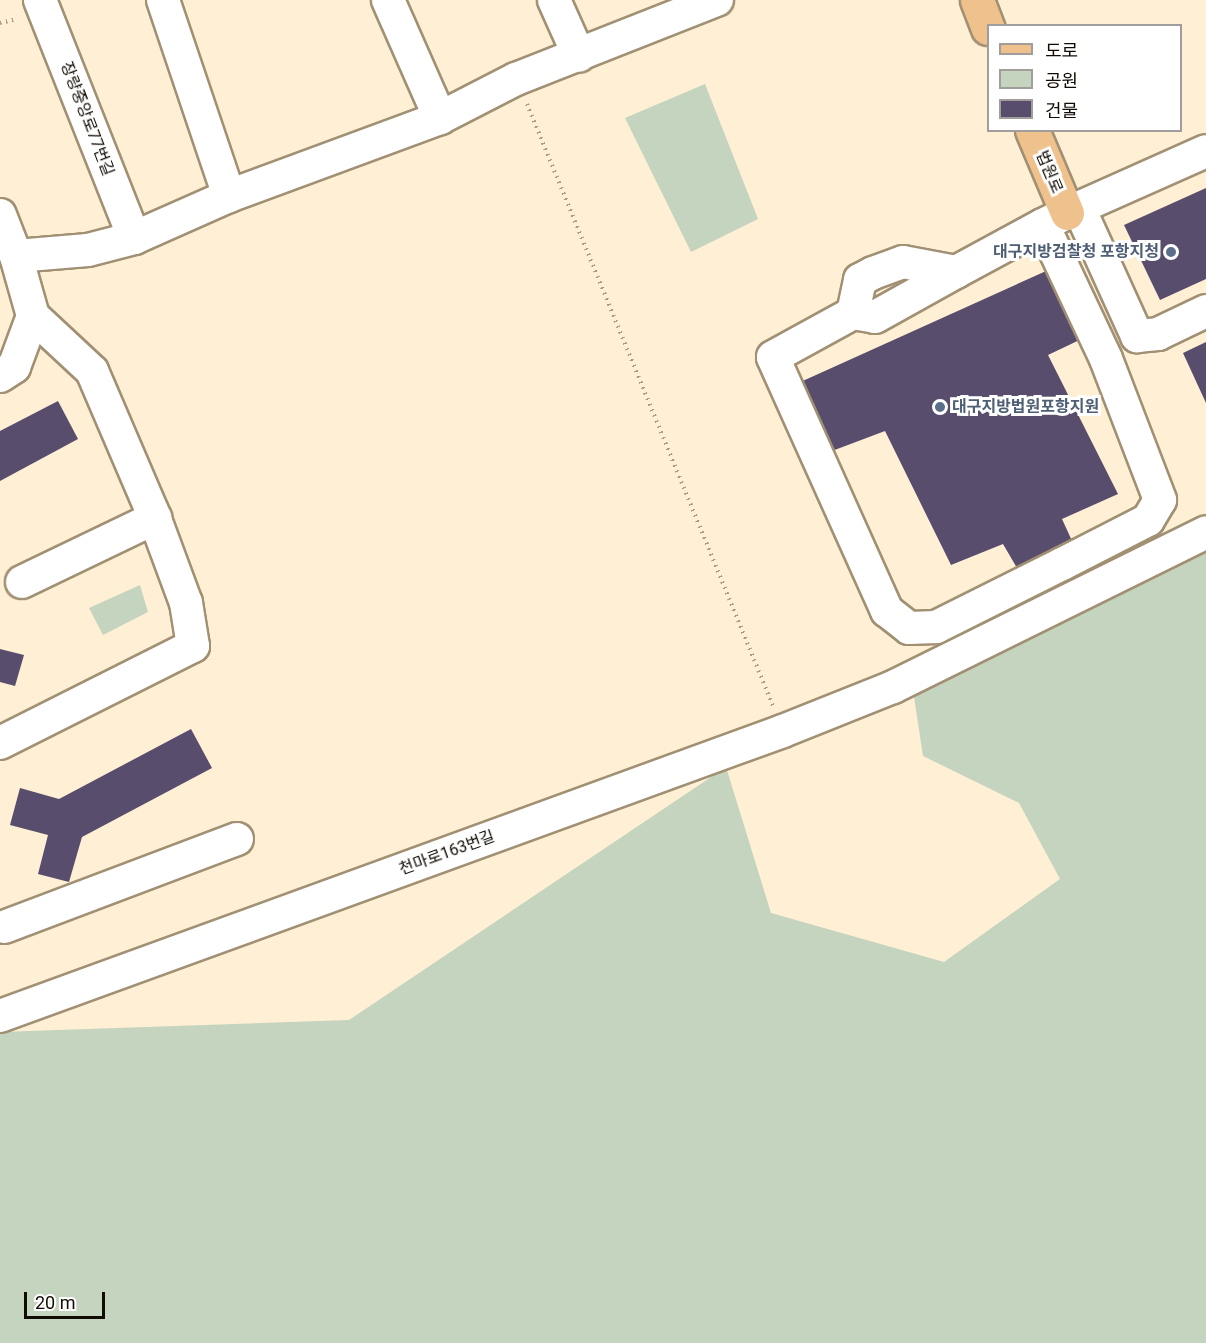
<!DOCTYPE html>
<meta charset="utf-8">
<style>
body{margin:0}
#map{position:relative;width:1206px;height:1343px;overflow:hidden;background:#feefd5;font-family:Roboto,"Noto Sans KR",sans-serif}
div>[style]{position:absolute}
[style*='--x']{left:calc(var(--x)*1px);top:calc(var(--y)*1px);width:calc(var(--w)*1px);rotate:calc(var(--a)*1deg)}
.green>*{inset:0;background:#c4d4be}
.building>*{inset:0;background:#584d6d}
.path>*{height:4px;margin-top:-2px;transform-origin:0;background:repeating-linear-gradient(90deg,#a69b87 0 1.5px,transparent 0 6px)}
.roads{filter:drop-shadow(2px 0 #a19073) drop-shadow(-2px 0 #a19073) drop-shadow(0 2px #a19073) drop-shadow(0 -2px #a19073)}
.minor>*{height:32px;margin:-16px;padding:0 16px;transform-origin:16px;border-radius:16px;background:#fff}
.major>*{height:33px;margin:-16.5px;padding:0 16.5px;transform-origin:16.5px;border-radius:16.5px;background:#efc18c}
.dots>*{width:16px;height:16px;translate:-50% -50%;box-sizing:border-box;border:3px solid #fff;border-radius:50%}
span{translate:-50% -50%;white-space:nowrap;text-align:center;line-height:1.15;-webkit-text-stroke:6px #fff;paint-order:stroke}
.street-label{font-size:16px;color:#110b03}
.service-label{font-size:16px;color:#4e5e75;font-weight:700}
.right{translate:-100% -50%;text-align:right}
.left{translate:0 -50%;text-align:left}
.legend{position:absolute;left:987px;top:24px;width:195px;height:108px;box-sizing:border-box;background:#fff;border:2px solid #a09d9a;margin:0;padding:8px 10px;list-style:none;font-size:18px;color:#110b03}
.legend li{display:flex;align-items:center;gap:12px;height:30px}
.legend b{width:30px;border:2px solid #a09d9a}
.scale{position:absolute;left:24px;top:1292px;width:81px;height:27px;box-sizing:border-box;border:3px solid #110b03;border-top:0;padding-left:8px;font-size:18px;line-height:21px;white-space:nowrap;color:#110b03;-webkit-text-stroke:4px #fff;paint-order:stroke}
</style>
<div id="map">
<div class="green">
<div style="clip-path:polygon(705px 84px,758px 219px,691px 252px,625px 118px)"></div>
<div style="clip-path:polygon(1206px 539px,1206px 1343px,0 1343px,0 1032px,349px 1020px,726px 767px,771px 913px,944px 962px,1060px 879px,1019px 803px,923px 756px,911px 677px)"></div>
<div style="clip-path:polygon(140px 585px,148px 612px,103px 635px,89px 608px)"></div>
</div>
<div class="building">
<div style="clip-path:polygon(1206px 188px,1206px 279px,1160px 300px,1124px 225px)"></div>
<div style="clip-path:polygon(1055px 267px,1090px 335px,1048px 355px,1118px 494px,1062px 519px,1073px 543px,1017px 568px,1003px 544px,951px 565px,885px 431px,824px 454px,796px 384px)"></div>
<div style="clip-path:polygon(1206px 342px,1206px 403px,1183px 353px)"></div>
<div style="clip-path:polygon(58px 401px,78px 439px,0 481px,0 431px)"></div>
<div style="clip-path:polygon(0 649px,24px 655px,15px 686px,0 682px)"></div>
<div style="clip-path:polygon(191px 729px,212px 768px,82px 837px,69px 882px,38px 874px,48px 835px,10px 825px,20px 788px,59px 799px)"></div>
</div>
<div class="path">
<div style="--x:0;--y:23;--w:17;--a:-13"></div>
<div style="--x:527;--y:104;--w:650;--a:67.77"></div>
</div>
<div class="roads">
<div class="minor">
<div style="--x:40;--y:0;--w:256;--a:68.4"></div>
<div style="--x:163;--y:0;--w:207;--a:71.4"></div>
<div style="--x:388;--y:0;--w:129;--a:66.2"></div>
<div style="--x:554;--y:0;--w:61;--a:65.9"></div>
<div style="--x:1079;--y:208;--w:141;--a:65.6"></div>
<div style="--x:1137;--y:336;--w:21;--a:-5"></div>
<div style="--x:1158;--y:334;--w:53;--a:-25.6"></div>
<div style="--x:0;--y:215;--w:44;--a:68.7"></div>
<div style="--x:16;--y:256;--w:72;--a:-4.8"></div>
<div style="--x:88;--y:250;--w:48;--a:-14.6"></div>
<div style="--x:134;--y:238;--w:104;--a:-23.9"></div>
<div style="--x:229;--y:196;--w:225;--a:-20.3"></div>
<div style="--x:440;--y:118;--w:85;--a:-27.2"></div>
<div style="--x:516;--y:79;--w:216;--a:-21.5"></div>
<div style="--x:1043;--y:225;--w:148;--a:64.8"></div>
<div style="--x:1106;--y:359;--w:151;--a:69"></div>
<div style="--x:1160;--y:500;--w:23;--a:121"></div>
<div style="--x:1148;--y:520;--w:97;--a:152.9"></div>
<div style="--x:1062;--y:564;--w:141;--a:153.4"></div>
<div style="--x:936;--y:627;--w:27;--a:178"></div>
<div style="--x:909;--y:628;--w:28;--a:-142"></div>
<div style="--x:887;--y:611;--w:278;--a:-114.2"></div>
<div style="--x:773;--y:357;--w:91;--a:-28.8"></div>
<div style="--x:853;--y:313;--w:22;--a:10"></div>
<div style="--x:875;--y:317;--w:93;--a:-29.1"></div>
<div style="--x:956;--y:272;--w:99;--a:-28.4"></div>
<div style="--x:1043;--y:225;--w:27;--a:-27"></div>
<div style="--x:1067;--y:213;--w:152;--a:-24"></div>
<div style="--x:853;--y:313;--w:34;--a:-78"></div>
<div style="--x:860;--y:280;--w:15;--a:-28"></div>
<div style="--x:873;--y:273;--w:32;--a:-20"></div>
<div style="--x:903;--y:262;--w:54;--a:10.7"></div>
<div style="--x:0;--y:376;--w:17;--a:-33"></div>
<div style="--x:14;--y:367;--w:54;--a:-69.6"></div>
<div style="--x:33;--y:316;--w:62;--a:-105.8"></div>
<div style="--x:22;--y:582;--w:148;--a:-25.7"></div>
<div style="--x:0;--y:743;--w:216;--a:-26.7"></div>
<div style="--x:193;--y:646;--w:44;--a:-99.2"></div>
<div style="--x:186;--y:603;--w:98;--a:-110.3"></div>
<div style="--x:152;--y:511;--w:152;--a:-113.2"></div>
<div style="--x:92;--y:371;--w:81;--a:-137"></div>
<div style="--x:4;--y:927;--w:249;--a:-20.7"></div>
<div style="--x:0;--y:1016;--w:833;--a:-20"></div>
<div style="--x:783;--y:731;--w:118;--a:-21.8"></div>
<div style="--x:893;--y:687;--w:349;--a:-26.3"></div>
</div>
<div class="major">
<div style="--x:977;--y:0;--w:30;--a:69"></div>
<div style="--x:1032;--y:130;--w:90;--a:67.1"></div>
</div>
</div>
<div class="dots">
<div style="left:1171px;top:252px;background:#5c6f8a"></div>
<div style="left:940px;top:407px;background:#5c6f8a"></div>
</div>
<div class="street-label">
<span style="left:87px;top:119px;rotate:69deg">장량중앙로77번길</span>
<span style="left:1049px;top:172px;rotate:67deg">법원로</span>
<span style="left:447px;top:853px;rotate:-20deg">천마로163번길</span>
</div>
<div class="service-label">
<span class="right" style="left:1159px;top:252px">대구지방검찰청 포항지청</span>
<span class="left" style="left:952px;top:407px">대구지방법원포항지원</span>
</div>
<ul class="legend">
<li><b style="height:8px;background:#efc18c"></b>도로</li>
<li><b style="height:16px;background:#c4d4be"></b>공원</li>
<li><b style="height:16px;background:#584d6d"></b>건물</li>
</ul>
<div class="scale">20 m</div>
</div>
